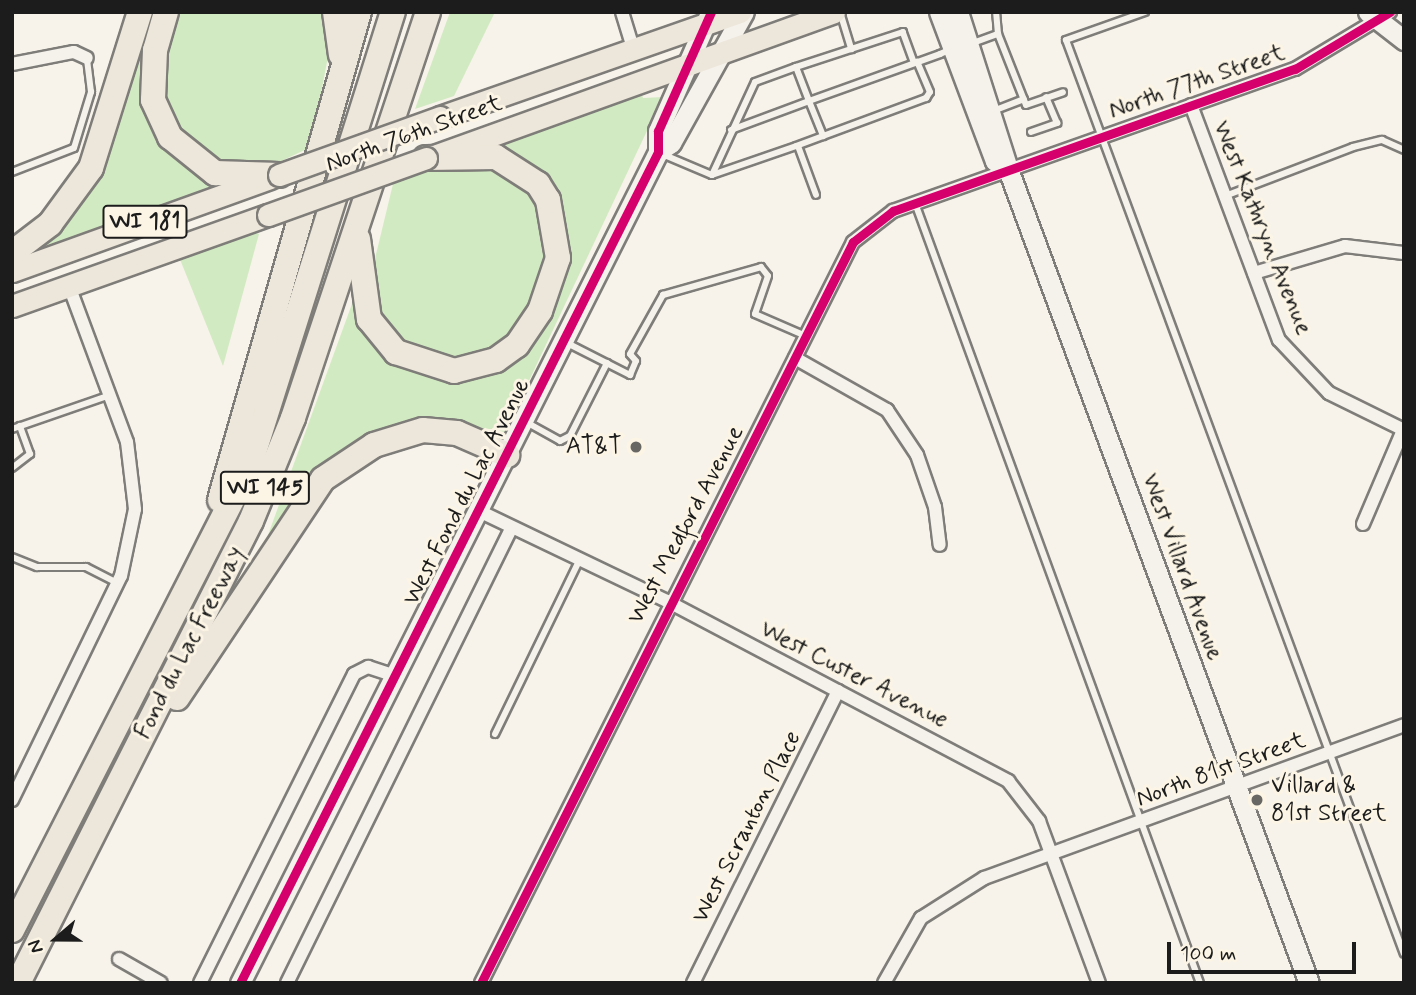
<!DOCTYPE html>
<style>
body{margin:0}
#map{position:relative;width:1416px;height:995px;overflow:hidden;background:#f7f3ea;font-family:Mynerve,sans-serif}
div>[style]{position:absolute}
[style*='--x']{left:calc(var(--x)*1px);top:calc(var(--y)*1px);width:calc(var(--w)*1px);rotate:calc(var(--a)*1deg)}
.green>*{inset:0;background:#d2eac2}
.roads{filter:drop-shadow(2px 0 #7f7d79) drop-shadow(-2px 0 #7f7d79) drop-shadow(0 2px #7f7d79) drop-shadow(0 -2px #7f7d79)}
.lane>*{height:6px;margin:-3px;padding:0 3px;transform-origin:3px;border-radius:3px;background:#f5f2ec}
.street>*{height:12px;margin:-6px;padding:0 6px;transform-origin:6px;border-radius:6px;background:#f5f2ec}
.secondary>*{height:19px;margin:-9.5px;padding:0 9.5px;transform-origin:9.5px;border-radius:9.5px;background:#f5f2ec}
.primary>*{height:21px;margin:-10.5px;padding:0 10.5px;transform-origin:10.5px;border-radius:10.5px;background:#ede6da}
.highway>*{height:24px;margin:-12px;padding:0 12px;transform-origin:12px;border-radius:12px;background:#ede6da}
.bridges{filter:drop-shadow(2px 0 #7f7d79) drop-shadow(-2px 0 #7f7d79) drop-shadow(0 2px #7f7d79) drop-shadow(0 -2px #7f7d79)}
.primary-bridge>*{height:21px;margin:-10.5px;padding:0 10.5px;transform-origin:10.5px;border-radius:10.5px;background:#ede6da}
.cycleway>*{height:9px;margin:-4.5px;padding:0 4.5px;transform-origin:4.5px;border-radius:4.5px;background:#d6006c}
.dots>*{width:19px;height:19px;translate:-50% -50%;box-sizing:border-box;border:4px solid #fcf5e5;border-radius:50%}
span{translate:-50% -50%;white-space:nowrap;text-align:center;line-height:1.15;-webkit-text-stroke:6px #fcf5e5;paint-order:stroke}
.shield-label span{padding:2px 5px;background:#fcf5e5;border:2px solid;border-radius:5px;-webkit-text-stroke-width:0}
.shield-label{font-size:23px;color:#1c1c1c;font-weight:700}
.street-label{font-size:24px;color:#1c1c1c}
.poi-label{font-size:24px;color:#1c1c1c}
.right{translate:-100% -50%;text-align:right}
.left{translate:0 -50%;text-align:left}
.frame{position:absolute;inset:0;border:14px solid #1c1c1c;pointer-events:none}
.north{position:absolute;left:21px;top:904px;width:70px;height:70px;-webkit-text-stroke:5px #fcf5e5;paint-order:stroke;rotate:250deg;font-size:19px;font-weight:700;line-height:28px;text-align:center;color:#1c1c1c}
.north::after{content:'';display:block;margin:auto;width:24px;height:32px;background:#1c1c1c;clip-path:polygon(50% 0,100% 100%,50% 72%,0 100%)}
.scale{position:absolute;left:1167px;top:942px;width:189px;height:32px;box-sizing:border-box;border:4px solid #1c1c1c;border-top:0;padding-left:9px;font-size:21px;line-height:24px;white-space:nowrap;color:#1c1c1c;-webkit-text-stroke:5px #fcf5e5;paint-order:stroke}
</style>
<div id="map">
<div class="green">
<div style="clip-path:polygon(145px 12px,159px 12px,169px 150px,218px 184px,12px 262px,68px 211px)"></div>
<div style="clip-path:polygon(173px 12px,326px 12px,329px 51px,311px 147px,275px 164px,225px 168px,168px 129px,158px 62px)"></div>
<div style="clip-path:polygon(450px 12px,495px 12px,454px 96px,415px 109px)"></div>
<div style="clip-path:polygon(641px 92px,643px 98px,663px 97px,501px 440px,386px 434px,264px 546px,353px 301px,434px 376px,524px 343px,561px 226px,490px 148px)"></div>
<div style="clip-path:polygon(484px 163px,533px 193px,548px 229px,545px 276px,517px 331px,488px 356px,434px 363px,380px 329px,372px 271px,393px 184px,435px 166px)"></div>
<div style="clip-path:polygon(251px 231px,259px 234px,223px 366px,179px 257px)"></div>
</div>
<div class="roads">
<div class="lane">
<div style="--x:840;--y:12;--w:39;--a:73"></div>
<div style="--x:1145;--y:12;--w:84;--a:160.5"></div>
<div style="--x:1066;--y:40;--w:974;--a:69.71"></div>
<div style="--x:998;--y:34;--w:76;--a:68.5"></div>
<div style="--x:1026;--y:105;--w:39;--a:-19"></div>
<div style="--x:970;--y:44;--w:30;--a:-20"></div>
<div style="--x:998;--y:34;--w:22;--a:-95"></div>
<div style="--x:914;--y:63;--w:33;--a:-110"></div>
<div style="--x:903;--y:32;--w:113;--a:161.9"></div>
<div style="--x:796;--y:67;--w:36;--a:69"></div>
<div style="--x:809;--y:101;--w:139;--a:-19.7"></div>
<div style="--x:940;--y:54;--w:10;--a:-24"></div>
<div style="--x:993;--y:111;--w:33;--a:-21"></div>
<div style="--x:731;--y:130;--w:83;--a:-20.4"></div>
<div style="--x:809;--y:101;--w:38;--a:68"></div>
<div style="--x:1031;--y:132;--w:28;--a:-19"></div>
<div style="--x:1057;--y:123;--w:28;--a:-113"></div>
<div style="--x:798;--y:146;--w:52;--a:69.8"></div>
<div style="--x:662;--y:154;--w:54;--a:22.8"></div>
<div style="--x:712;--y:175;--w:89;--a:-19"></div>
<div style="--x:796;--y:146;--w:139;--a:-20.3"></div>
<div style="--x:926;--y:98;--w:7;--a:-56"></div>
<div style="--x:930;--y:92;--w:33;--a:-113"></div>
<div style="--x:12;--y:172;--w:66;--a:-21.2"></div>
<div style="--x:74;--y:148;--w:59;--a:-73.1"></div>
<div style="--x:91;--y:92;--w:34;--a:-97"></div>
<div style="--x:712;--y:175;--w:102;--a:-65.2"></div>
<div style="--x:755;--y:82;--w:44;--a:-20.1"></div>
<div style="--x:1225;--y:196;--w:137;--a:-20.9"></div>
<div style="--x:1353;--y:147;--w:30;--a:-14"></div>
<div style="--x:1382;--y:140;--w:24;--a:24"></div>
<div style="--x:915;--y:203;--w:830;--a:69.93"></div>
<div style="--x:567;--y:343;--w:71;--a:26.9"></div>
<div style="--x:630;--y:375;--w:15;--a:-67"></div>
<div style="--x:636;--y:361;--w:9;--a:-131"></div>
<div style="--x:630;--y:354;--w:68;--a:-60.8"></div>
<div style="--x:663;--y:295;--w:102;--a:-15.9"></div>
<div style="--x:761;--y:267;--w:11;--a:52"></div>
<div style="--x:768;--y:276;--w:40;--a:108.9"></div>
<div style="--x:755;--y:314;--w:56;--a:23.3"></div>
<div style="--x:526;--y:422;--w:39;--a:29"></div>
<div style="--x:560;--y:441;--w:11;--a:-27"></div>
<div style="--x:570;--y:436;--w:82;--a:-63.1"></div>
<div style="--x:12;--y:429;--w:104;--a:-19.1"></div>
<div style="--x:12;--y:468;--w:23;--a:-38"></div>
<div style="--x:30;--y:454;--w:30;--a:-110"></div>
<div style="--x:12;--y:557;--w:27;--a:22"></div>
<div style="--x:37;--y:567;--w:49;--a:0"></div>
<div style="--x:86;--y:567;--w:36;--a:27"></div>
<div style="--x:495;--y:734;--w:195;--a:-64.1"></div>
</div>
<div class="street">
<div style="--x:622;--y:12;--w:39;--a:73"></div>
<div style="--x:12;--y:64;--w:63;--a:-11"></div>
<div style="--x:74;--y:52;--w:14;--a:25"></div>
<div style="--x:1191;--y:105;--w:251;--a:69.5"></div>
<div style="--x:1279;--y:340;--w:73;--a:46.7"></div>
<div style="--x:1329;--y:393;--w:84;--a:26.3"></div>
<div style="--x:1254;--y:273;--w:95;--a:-16.5"></div>
<div style="--x:1345;--y:246;--w:59;--a:6.8"></div>
<div style="--x:795;--y:358;--w:106;--a:29.5"></div>
<div style="--x:887;--y:410;--w:54;--a:56.3"></div>
<div style="--x:917;--y:455;--w:55;--a:70.9"></div>
<div style="--x:935;--y:507;--w:38;--a:83"></div>
<div style="--x:479;--y:511;--w:208;--a:25.6"></div>
<div style="--x:667;--y:601;--w:386;--a:27.8"></div>
<div style="--x:1008;--y:781;--w:51;--a:52.2"></div>
<div style="--x:1039;--y:821;--w:173;--a:69.7"></div>
<div style="--x:1363;--y:524;--w:102;--a:-66.9"></div>
<div style="--x:12;--y:800;--w:249;--a:-64.1"></div>
<div style="--x:121;--y:576;--w:68;--a:-78.2"></div>
<div style="--x:135;--y:509;--w:67;--a:-96.8"></div>
<div style="--x:127;--y:442;--w:166;--a:-110.4"></div>
<div style="--x:119;--y:959;--w:48;--a:29.7"></div>
<div style="--x:200;--y:983;--w:345;--a:-63.5"></div>
<div style="--x:354;--y:674;--w:16;--a:-27"></div>
<div style="--x:368;--y:667;--w:29;--a:18"></div>
<div style="--x:287;--y:983;--w:508;--a:-63.74"></div>
<div style="--x:481;--y:983;--w:829;--a:-63.34"></div>
<div style="--x:853;--y:242;--w:51;--a:-37.8"></div>
<div style="--x:893;--y:211;--w:426;--a:-19.5"></div>
<div style="--x:1295;--y:69;--w:111;--a:-31"></div>
<div style="--x:693;--y:983;--w:326;--a:-63.6"></div>
<div style="--x:884;--y:983;--w:75;--a:-60.4"></div>
<div style="--x:921;--y:918;--w:75;--a:-32.4"></div>
<div style="--x:984;--y:878;--w:447;--a:-20"></div>
</div>
<div class="secondary">
<div style="--x:939;--y:12;--w:159;--a:69.4"></div>
<div style="--x:995;--y:161;--w:15;--a:32"></div>
<div style="--x:958;--y:12;--w:165;--a:72.3"></div>
<div style="--x:1008;--y:169;--w:868;--a:69.71"></div>
<div style="--x:1368;--y:12;--w:46;--a:37.9"></div>
<div style="--x:658;--y:152;--w:16;--a:-35"></div>
<div style="--x:671;--y:143;--w:150;--a:-60.9"></div>
<div style="--x:240;--y:983;--w:930;--a:-63.3"></div>
<div style="--x:658;--y:152;--w:21;--a:-90"></div>
<div style="--x:658;--y:131;--w:129;--a:-66.2"></div>
</div>
<div class="primary">
<div style="--x:440;--y:117;--w:318;--a:-19.3"></div>
<div style="--x:437;--y:155;--w:422;--a:-19.8"></div>
<div style="--x:12;--y:271;--w:274;--a:-19.8"></div>
<div style="--x:12;--y:306;--w:272;--a:-19.6"></div>
</div>
<div class="highway">
<div style="--x:166;--y:12;--w:40;--a:106"></div>
<div style="--x:155;--y:50;--w:50;--a:92.3"></div>
<div style="--x:153;--y:100;--w:41;--a:65.3"></div>
<div style="--x:170;--y:137;--w:58;--a:38.7"></div>
<div style="--x:215;--y:173;--w:64;--a:1.8"></div>
<div style="--x:335;--y:12;--w:43;--a:82.1"></div>
<div style="--x:358;--y:239;--w:81;--a:82.2"></div>
<div style="--x:369;--y:319;--w:43;--a:50.7"></div>
<div style="--x:396;--y:352;--w:61;--a:18.1"></div>
<div style="--x:454;--y:371;--w:43;--a:-14.7"></div>
<div style="--x:496;--y:360;--w:26;--a:-36"></div>
<div style="--x:517;--y:345;--w:41;--a:-55.9"></div>
<div style="--x:540;--y:311;--w:56;--a:-71.2"></div>
<div style="--x:558;--y:258;--w:59;--a:-99.8"></div>
<div style="--x:548;--y:200;--w:19;--a:-122"></div>
<div style="--x:538;--y:184;--w:50;--a:-147.3"></div>
<div style="--x:496;--y:157;--w:70;--a:179.2"></div>
<div style="--x:12;--y:253;--w:48;--a:-37.3"></div>
<div style="--x:50;--y:224;--w:69;--a:-53.8"></div>
<div style="--x:91;--y:168;--w:164;--a:-72.6"></div>
<div style="--x:220;--y:500;--w:507;--a:-74.1"></div>
<div style="--x:177;--y:698;--w:263;--a:-56.3"></div>
<div style="--x:323;--y:479;--w:61;--a:-33.7"></div>
<div style="--x:374;--y:445;--w:51;--a:-17"></div>
<div style="--x:423;--y:430;--w:34;--a:5"></div>
<div style="--x:457;--y:433;--w:55;--a:23.7"></div>
<div style="--x:12;--y:930;--w:522;--a:-62.9"></div>
<div style="--x:250;--y:465;--w:475;--a:-72.5"></div>
<div style="--x:18;--y:983;--w:517;--a:-63.24"></div>
<div style="--x:251;--y:521;--w:111;--a:-67.8"></div>
<div style="--x:293;--y:418;--w:428;--a:-71.6"></div>
</div>
</div>
<div class="bridges">
<div class="primary-bridge">
<div style="--x:279;--y:175;--w:171;--a:-19.8"></div>
<div style="--x:268;--y:215;--w:168;--a:-19.8"></div>
</div>
</div>
<div class="cycleway">
<div style="--x:240;--y:983;--w:930;--a:-63.3"></div>
<div style="--x:658;--y:152;--w:21;--a:-90"></div>
<div style="--x:658;--y:131;--w:130;--a:-66"></div>
<div style="--x:481;--y:983;--w:829;--a:-63.34"></div>
<div style="--x:853;--y:242;--w:51;--a:-37.8"></div>
<div style="--x:893;--y:211;--w:426;--a:-19.5"></div>
<div style="--x:1295;--y:69;--w:111;--a:-31"></div>
</div>
<div class="dots">
<div style="left:636px;top:447px;background:#696764"></div>
<div style="left:1257px;top:800px;background:#696764"></div>
</div>
<div class="shield-label">
<span style="left:145px;top:222px">WI 181</span>
<span style="left:265px;top:488px">WI 145</span>
</div>
<div class="street-label">
<span style="left:1197px;top:82px;rotate:-19deg">North 77th Street</span>
<span style="left:414px;top:134px;rotate:-20deg">North 76th Street</span>
<span style="left:1262px;top:228px;rotate:68deg">West Kathryn Avenue</span>
<span style="left:467px;top:492px;rotate:-63deg">West Fond du Lac Avenue</span>
<span style="left:686px;top:525px;rotate:-62deg">West Medford Avenue</span>
<span style="left:1182px;top:567px;rotate:70deg">West Villard Avenue</span>
<span style="left:190px;top:643px;rotate:-63deg">Fond du Lac Freeway</span>
<span style="left:854px;top:675px;rotate:27deg">West Custer Avenue</span>
<span style="left:1221px;top:770px;rotate:-20deg">North 81st Street</span>
<span style="left:747px;top:827px;rotate:-63deg">West Scranton Place</span>
</div>
<div class="poi-label">
<span class="right" style="left:622px;top:447px">AT&amp;T</span>
<span class="left" style="left:1271px;top:800px">Villard &amp;<br>81st Street</span>
</div>
<div class="frame"></div>
<div class="north">N</div>
<div class="scale">100 m</div>
</div>
